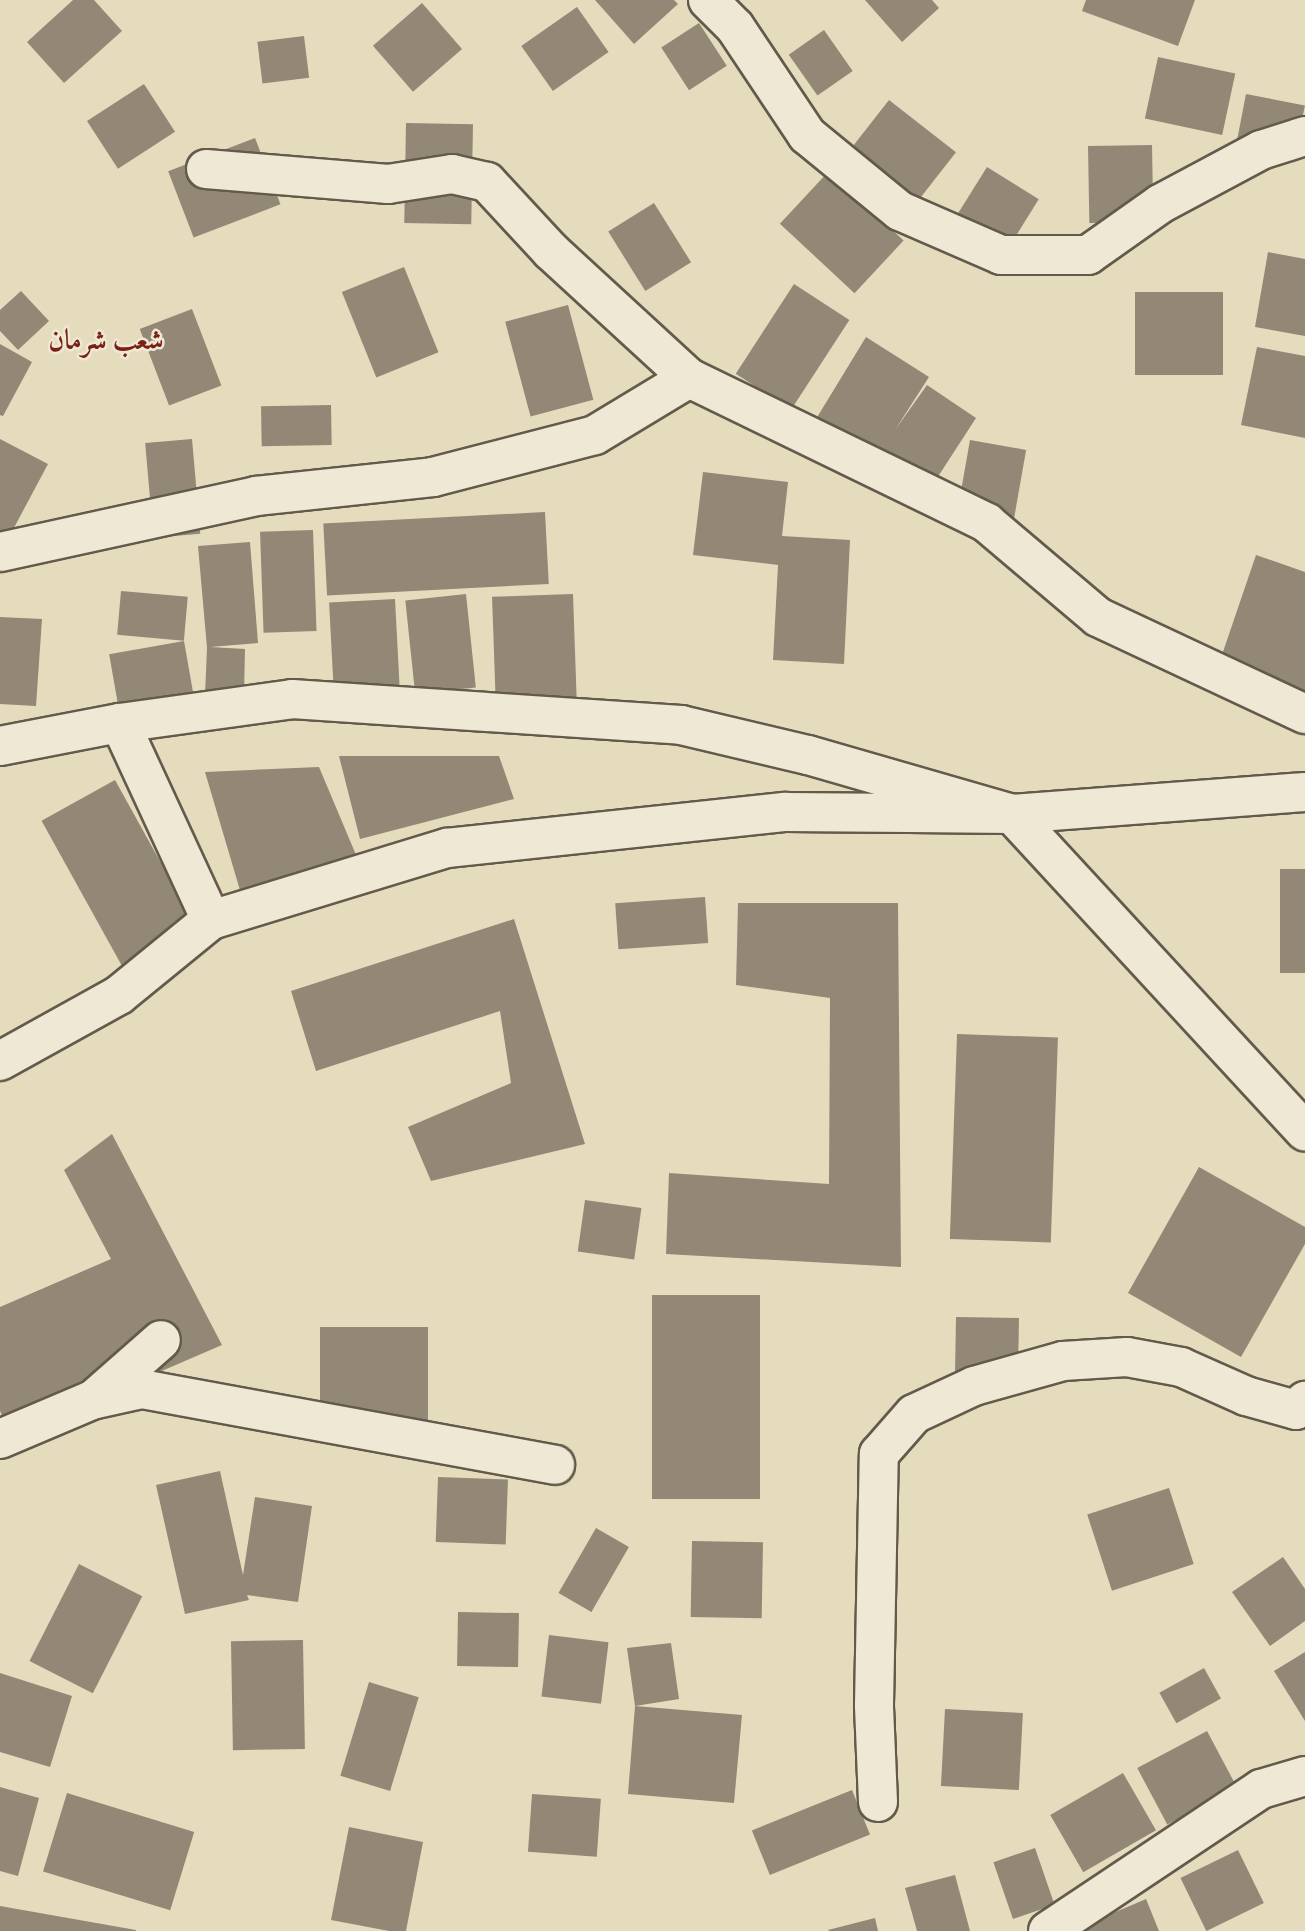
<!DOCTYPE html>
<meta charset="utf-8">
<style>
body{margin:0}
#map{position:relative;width:1305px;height:1931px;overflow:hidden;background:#e5dcbe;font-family:"Gentium Book Plus",Amiri,serif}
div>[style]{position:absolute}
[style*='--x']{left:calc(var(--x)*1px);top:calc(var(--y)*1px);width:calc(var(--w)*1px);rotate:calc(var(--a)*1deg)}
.building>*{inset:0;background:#928875;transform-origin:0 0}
.roads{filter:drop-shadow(2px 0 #645a4b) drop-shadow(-2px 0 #645a4b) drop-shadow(0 2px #645a4b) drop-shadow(0 -2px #645a4b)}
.minor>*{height:38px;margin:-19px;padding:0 19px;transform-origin:19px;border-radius:19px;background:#eee8d5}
span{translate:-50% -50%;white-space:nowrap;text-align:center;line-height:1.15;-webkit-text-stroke:5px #eee8d5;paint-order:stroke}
.district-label{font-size:28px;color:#7a1f14;font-weight:700}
</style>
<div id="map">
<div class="building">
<div style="clip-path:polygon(73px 0,94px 0,122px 31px,64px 83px,27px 42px)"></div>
<div style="clip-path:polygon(595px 0,674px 0,678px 4px,634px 44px)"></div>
<div style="clip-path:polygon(865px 0,932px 0,939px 8px,902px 42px)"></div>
<div style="clip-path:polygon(1086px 0,1195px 0,1178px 46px,1082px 11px)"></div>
<div style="left:422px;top:3px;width:61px;height:65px;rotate:49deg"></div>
<div style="left:577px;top:7px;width:55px;height:68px;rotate:55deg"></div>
<div style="left:699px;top:23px;width:51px;height:45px;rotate:57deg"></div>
<div style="left:824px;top:30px;width:50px;height:43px;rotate:55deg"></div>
<div style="left:304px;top:36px;width:42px;height:47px;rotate:83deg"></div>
<div style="left:1158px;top:57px;width:79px;height:63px;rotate:12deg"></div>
<div style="left:144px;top:84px;width:57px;height:68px;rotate:57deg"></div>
<div style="left:1246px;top:94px;width:60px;height:46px;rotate:11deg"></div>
<div style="left:889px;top:100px;width:85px;height:60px;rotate:38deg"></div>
<div style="left:406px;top:123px;width:67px;height:100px;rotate:1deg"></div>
<div style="left:255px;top:138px;width:71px;height:93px;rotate:69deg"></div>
<div style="left:1152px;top:145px;width:77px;height:64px;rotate:89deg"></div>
<div style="left:987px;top:167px;width:61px;height:64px;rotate:32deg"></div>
<div style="left:829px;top:171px;width:102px;height:72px;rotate:43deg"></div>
<div style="left:654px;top:203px;width:70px;height:54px;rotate:58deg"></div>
<div style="clip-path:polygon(1268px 252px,1305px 259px,1305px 336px,1255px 327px)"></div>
<div style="left:404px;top:267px;width:92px;height:67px;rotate:68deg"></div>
<div style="left:794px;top:284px;width:66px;height:107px;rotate:33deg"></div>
<div style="clip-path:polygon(21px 291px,49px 321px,18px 350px,0 331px,0 310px)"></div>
<div style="left:1223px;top:292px;width:83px;height:88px;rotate:90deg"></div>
<div style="left:568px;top:305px;width:98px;height:65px;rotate:75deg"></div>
<div style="left:192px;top:309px;width:82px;height:56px;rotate:69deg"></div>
<div style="clip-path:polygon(866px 337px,929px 377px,895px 430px,927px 385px,976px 418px,928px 492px,816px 419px)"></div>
<div style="clip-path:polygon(0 344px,32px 362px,3px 416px,0 415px)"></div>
<div style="clip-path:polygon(1257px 347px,1305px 356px,1305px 438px,1241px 425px)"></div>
<div style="left:331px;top:405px;width:40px;height:70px;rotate:89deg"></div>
<div style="clip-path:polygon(0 439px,48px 464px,8px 539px,0 535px)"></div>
<div style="left:192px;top:439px;width:95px;height:47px;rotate:85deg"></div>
<div style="left:970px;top:440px;width:57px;height:82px;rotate:10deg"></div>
<div style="clip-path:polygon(703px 472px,788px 482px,782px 536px,850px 540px,844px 664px,773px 660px,778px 565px,693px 555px)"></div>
<div style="left:545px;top:512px;width:72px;height:222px;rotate:87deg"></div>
<div style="left:313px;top:530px;width:101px;height:53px;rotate:88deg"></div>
<div style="clip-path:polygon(250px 542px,258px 643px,210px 647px,245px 649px,244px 695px,205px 695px,207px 648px,198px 546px)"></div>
<div style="clip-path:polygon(1256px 555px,1305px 572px,1305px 719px,1211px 687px)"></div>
<div style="left:121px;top:591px;width:67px;height:44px;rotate:5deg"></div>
<div style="left:466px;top:594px;width:94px;height:61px;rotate:84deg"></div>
<div style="left:573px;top:594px;width:115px;height:81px;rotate:88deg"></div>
<div style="left:395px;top:599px;width:95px;height:66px;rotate:87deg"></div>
<div style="clip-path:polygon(0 617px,42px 619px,36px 706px,0 704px)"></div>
<div style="left:184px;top:641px;width:66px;height:76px;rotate:80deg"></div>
<div style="clip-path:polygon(339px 756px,499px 756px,514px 799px,360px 839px)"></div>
<div style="clip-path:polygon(319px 767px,359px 862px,242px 897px,205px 772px)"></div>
<div style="left:115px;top:780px;width:178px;height:84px;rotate:61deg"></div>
<div style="left:1280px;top:869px;width:25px;height:104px"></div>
<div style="left:705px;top:897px;width:46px;height:90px;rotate:86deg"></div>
<div style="clip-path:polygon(738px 903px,898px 903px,901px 1267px,666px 1254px,669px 1173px,829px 1184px,830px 998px,736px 985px)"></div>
<div style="clip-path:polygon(514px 919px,585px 1144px,431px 1181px,408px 1127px,511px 1083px,500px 1011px,316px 1071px,291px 991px)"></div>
<div style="left:957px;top:1034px;width:101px;height:205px;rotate:2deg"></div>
<div style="clip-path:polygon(112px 1134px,222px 1345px,11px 1436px,0 1411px,0 1307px,111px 1259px,64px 1170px)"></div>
<div style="clip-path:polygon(1199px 1167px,1305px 1227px,1305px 1244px,1241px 1357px,1128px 1293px)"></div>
<div style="left:585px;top:1200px;width:57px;height:52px;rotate:8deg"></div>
<div style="left:652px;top:1295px;width:108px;height:204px"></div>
<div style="left:956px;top:1317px;width:63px;height:68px;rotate:1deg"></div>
<div style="left:320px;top:1327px;width:108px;height:104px"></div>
<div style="clip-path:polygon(220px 1471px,243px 1575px,255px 1497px,312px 1506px,298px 1602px,247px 1595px,249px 1600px,185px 1614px,156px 1485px)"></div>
<div style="left:438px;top:1477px;width:70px;height:65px;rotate:2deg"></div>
<div style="left:1169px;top:1488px;width:80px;height:86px;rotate:72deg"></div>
<div style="left:596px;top:1528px;width:38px;height:75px;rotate:30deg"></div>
<div style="left:692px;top:1541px;width:71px;height:76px;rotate:1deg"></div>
<div style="clip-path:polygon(1283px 1557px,1305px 1589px,1305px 1621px,1270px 1646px,1232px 1592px)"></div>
<div style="left:79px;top:1564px;width:71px;height:109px;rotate:27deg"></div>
<div style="left:458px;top:1612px;width:61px;height:54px;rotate:1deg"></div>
<div style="left:549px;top:1635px;width:60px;height:62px;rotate:7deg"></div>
<div style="left:303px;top:1640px;width:109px;height:72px;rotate:89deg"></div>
<div style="clip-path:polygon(671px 1643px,679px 1699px,635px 1706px,742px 1715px,734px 1803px,628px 1794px,635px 1706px,627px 1648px)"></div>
<div style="clip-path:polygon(1305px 1652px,1305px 1721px,1274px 1671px)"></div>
<div style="left:1204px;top:1668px;width:35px;height:51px;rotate:61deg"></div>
<div style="clip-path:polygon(0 1673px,72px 1696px,50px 1767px,0 1752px)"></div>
<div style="left:369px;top:1682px;width:52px;height:98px;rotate:17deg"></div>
<div style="left:945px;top:1709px;width:78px;height:77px;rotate:3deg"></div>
<div style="left:1207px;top:1731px;width:64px;height:79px;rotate:62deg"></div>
<div style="left:1123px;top:1773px;width:66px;height:84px;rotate:60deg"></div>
<div style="clip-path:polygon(0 1787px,39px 1798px,18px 1876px,0 1871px)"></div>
<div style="left:852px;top:1790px;width:48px;height:108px;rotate:68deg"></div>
<div style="left:67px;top:1793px;width:133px;height:82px;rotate:17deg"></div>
<div style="left:532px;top:1794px;width:69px;height:58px;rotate:4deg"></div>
<div style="clip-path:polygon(349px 1827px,423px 1842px,406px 1931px,389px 1931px,331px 1920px)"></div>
<div style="left:1035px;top:1848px;width:60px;height:44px;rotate:71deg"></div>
<div style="left:1238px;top:1850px;width:59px;height:64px;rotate:64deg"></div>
<div style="clip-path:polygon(955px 1875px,970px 1931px,917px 1931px,905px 1888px)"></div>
<div style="clip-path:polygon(1146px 1899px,1159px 1931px,1071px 1931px)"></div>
<div style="clip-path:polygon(0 1906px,136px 1930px,136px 1931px,0 1931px)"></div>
<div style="clip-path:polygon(875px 1918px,878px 1931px,829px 1931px,828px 1930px)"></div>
</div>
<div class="roads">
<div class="minor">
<div style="--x:708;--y:0;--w:38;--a:45"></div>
<div style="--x:735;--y:27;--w:130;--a:56.3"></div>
<div style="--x:807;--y:135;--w:120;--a:39.3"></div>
<div style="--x:900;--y:211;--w:110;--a:23.5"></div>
<div style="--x:1001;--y:255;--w:87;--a:0"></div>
<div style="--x:1088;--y:255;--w:88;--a:-35.3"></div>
<div style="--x:1160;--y:204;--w:115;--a:-28.1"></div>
<div style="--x:1261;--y:150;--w:46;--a:-17.7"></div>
<div style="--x:206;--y:169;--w:183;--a:4.7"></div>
<div style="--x:388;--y:184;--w:65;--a:-8.9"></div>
<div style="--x:452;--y:174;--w:36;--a:13"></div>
<div style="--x:487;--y:182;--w:94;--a:47.2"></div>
<div style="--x:551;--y:251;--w:188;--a:42.6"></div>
<div style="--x:689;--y:378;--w:331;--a:25.9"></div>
<div style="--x:987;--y:523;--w:145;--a:40.3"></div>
<div style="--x:1098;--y:617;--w:229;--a:25.1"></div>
<div style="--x:0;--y:552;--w:262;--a:-12.3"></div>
<div style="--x:256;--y:496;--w:178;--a:-6.1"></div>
<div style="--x:433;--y:477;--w:167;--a:-14.5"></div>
<div style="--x:595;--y:435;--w:110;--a:-31.2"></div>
<div style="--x:120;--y:723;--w:217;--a:65.2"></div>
<div style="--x:0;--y:746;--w:122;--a:-10.9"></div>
<div style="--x:120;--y:723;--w:174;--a:-7.9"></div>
<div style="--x:292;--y:699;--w:390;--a:3.8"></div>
<div style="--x:681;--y:725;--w:130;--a:13.3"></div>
<div style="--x:808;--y:755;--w:212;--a:16.1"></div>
<div style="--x:1012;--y:814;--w:294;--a:-4.3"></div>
<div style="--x:0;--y:1061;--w:136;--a:-29"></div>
<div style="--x:119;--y:995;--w:119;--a:-39.2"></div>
<div style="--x:211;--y:920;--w:247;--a:-17"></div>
<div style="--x:447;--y:848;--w:341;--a:-6.1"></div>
<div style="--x:786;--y:812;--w:226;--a:0.5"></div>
<div style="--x:1012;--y:814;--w:432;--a:47.3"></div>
<div style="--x:94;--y:1399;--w:89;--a:-41.4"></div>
<div style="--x:0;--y:1439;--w:100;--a:-23"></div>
<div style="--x:92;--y:1400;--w:51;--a:-12.4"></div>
<div style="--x:142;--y:1389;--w:420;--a:10.4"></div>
<div style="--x:878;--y:1802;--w:97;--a:-92.4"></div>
<div style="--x:874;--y:1705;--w:251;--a:-88.9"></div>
<div style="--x:879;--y:1454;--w:53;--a:-48.8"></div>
<div style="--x:914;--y:1414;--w:66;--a:-25"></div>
<div style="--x:974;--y:1386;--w:92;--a:-15.7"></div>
<div style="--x:1063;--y:1361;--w:64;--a:-3.6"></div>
<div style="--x:1127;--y:1357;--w:55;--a:10.5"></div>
<div style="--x:1181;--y:1367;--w:71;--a:24"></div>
<div style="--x:1246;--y:1396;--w:52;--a:15.6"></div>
<div style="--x:1296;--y:1410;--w:13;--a:-45"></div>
<div style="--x:1048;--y:1931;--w:256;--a:-33.7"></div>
<div style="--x:1261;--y:1789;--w:46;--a:-16.5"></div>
</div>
</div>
<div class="district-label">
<span style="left:106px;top:339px">شعب شرمان</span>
</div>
</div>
